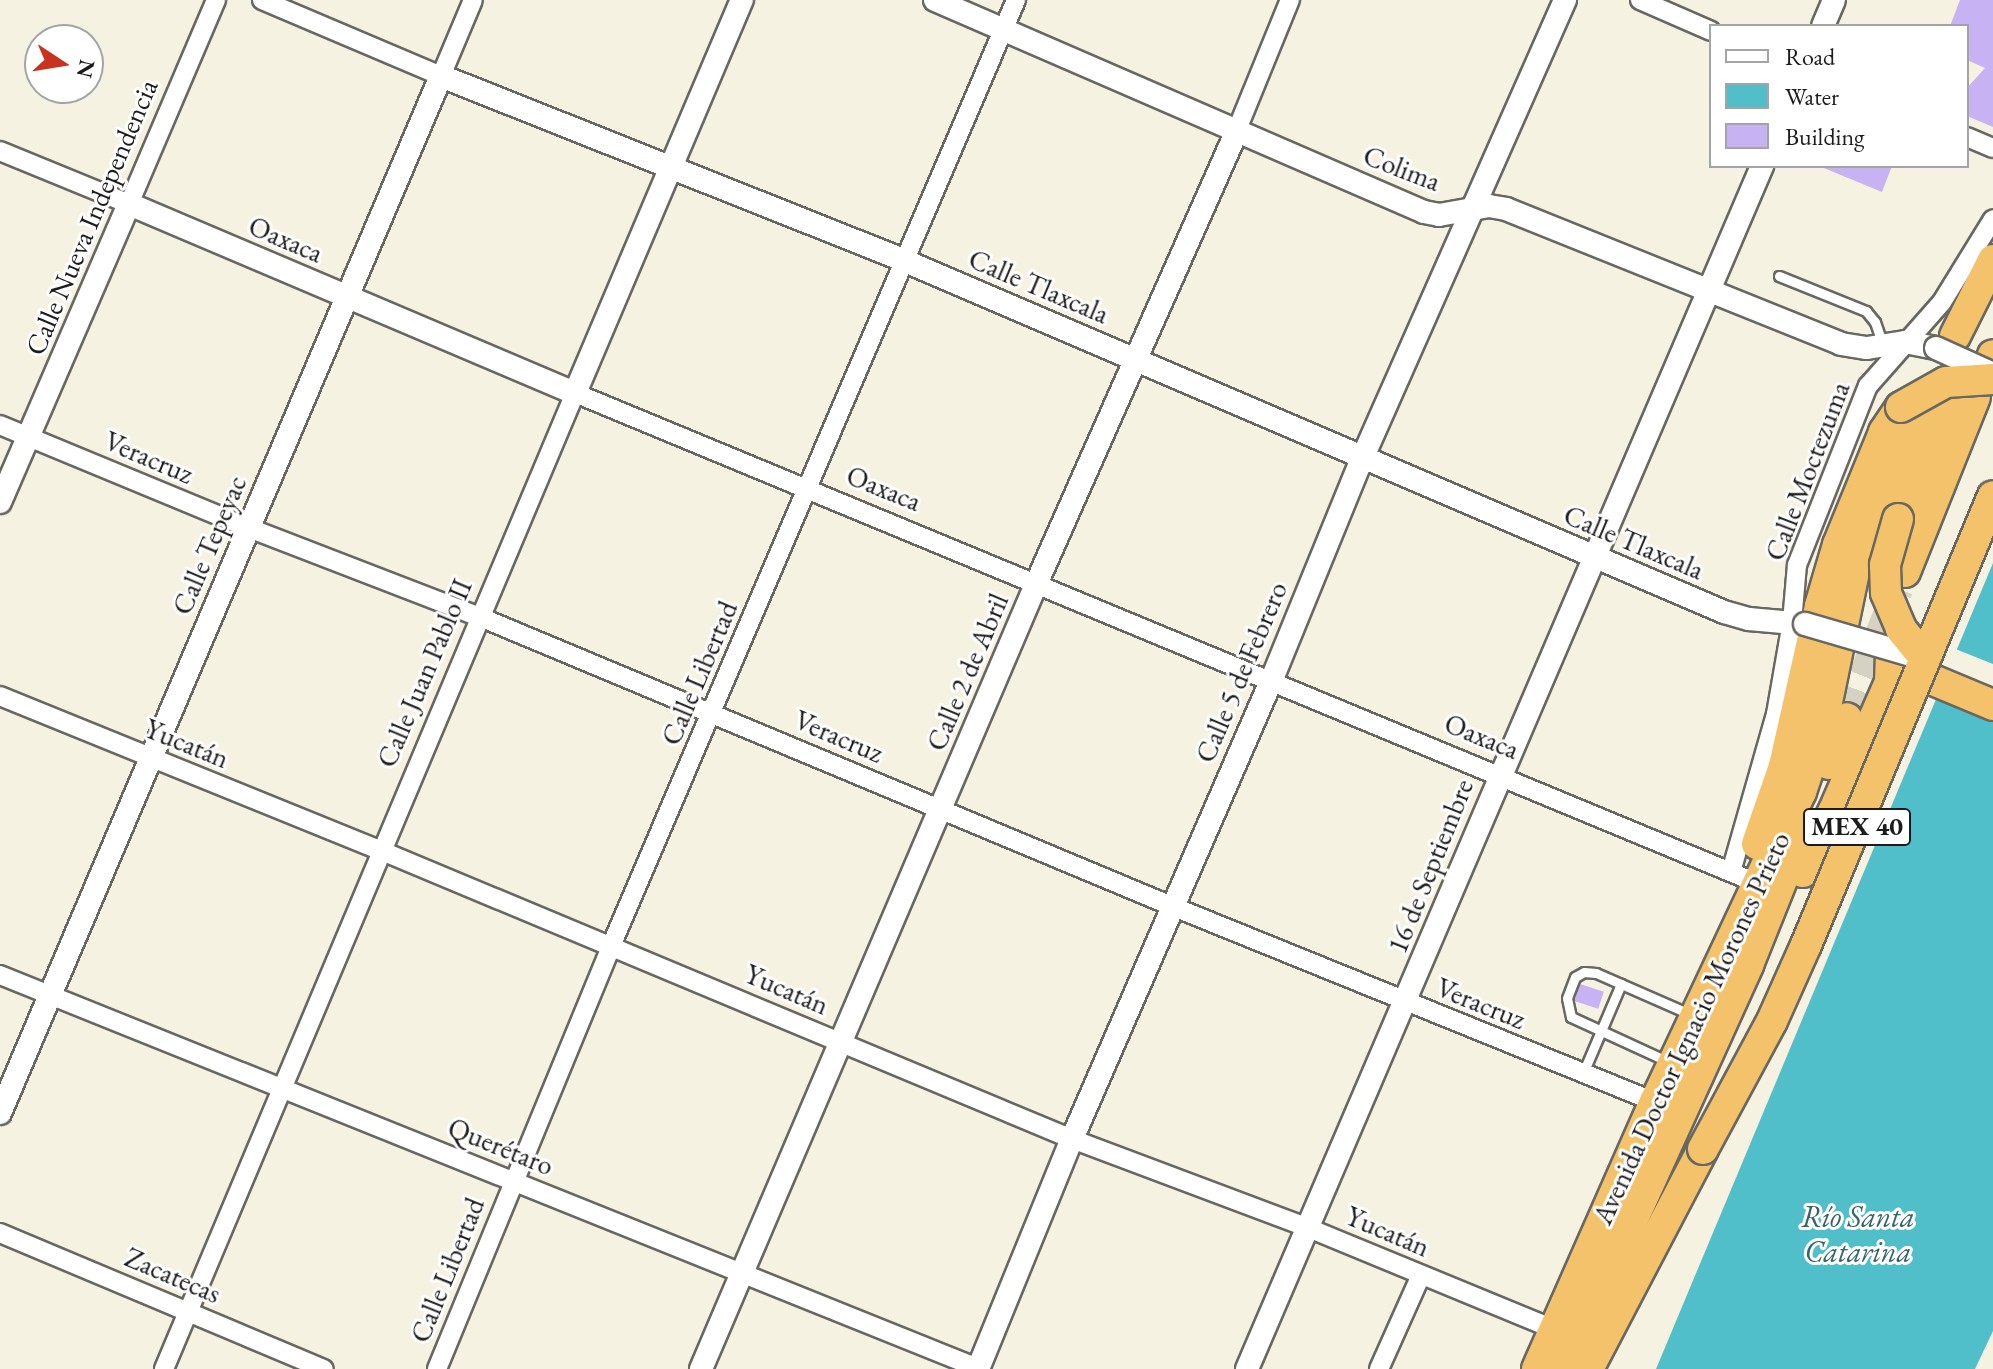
<!DOCTYPE html>
<meta charset="utf-8">
<style>
body{margin:0}
#map{position:relative;width:1993px;height:1369px;overflow:hidden;background:#f6f2e2;font-family:"EB Garamond",serif}
div>[style]{position:absolute}
[style*='--x']{left:calc(var(--x)*1px);top:calc(var(--y)*1px);width:calc(var(--w)*1px);rotate:calc(var(--a)*1deg)}
.water>*{inset:0;background:#51bfc9}
.pier>*{inset:0;background:#f6f2e2}
.building>*{inset:0;background:#c7b2f3;transform-origin:0 0}
.trunk-tunnel>*{height:30px;margin-top:-15px;transform-origin:0;background:repeating-linear-gradient(90deg,#d5d2c4 0 30px,transparent 0 45px)}
.roads{filter:drop-shadow(2px 0 #686761) drop-shadow(-2px 0 #686761) drop-shadow(0 2px #686761) drop-shadow(0 -2px #686761)}
.service>*{height:9px;margin:-4.5px;padding:0 4.5px;transform-origin:4.5px;border-radius:4.5px;background:#fff}
.minor>*{height:18px;margin:-9px;padding:0 9px;transform-origin:9px;border-radius:9px;background:#fff}
.tertiary>*{height:22px;margin:-11px;padding:0 11px;transform-origin:11px;border-radius:11px;background:#fff}
.trunk>*{height:30px;margin:-15px;padding:0 15px;transform-origin:15px;border-radius:15px;background:#f4c26a}
.bridges{filter:drop-shadow(2px 0 #686761) drop-shadow(-2px 0 #686761) drop-shadow(0 2px #686761) drop-shadow(0 -2px #686761)}
.tertiary-bridge>*{height:22px;margin:-11px;padding:0 11px;transform-origin:11px;border-radius:11px;background:#fff}
.trunk-bridge>*{height:30px;margin:-15px;padding:0 15px;transform-origin:15px;border-radius:15px;background:#f4c26a}
span{translate:-50% -50%;white-space:nowrap;text-align:center;line-height:1.15;-webkit-text-stroke:6px #fff;paint-order:stroke}
.shield-label span{padding:2px 6px;background:#fff;border:2px solid;border-radius:6px;-webkit-text-stroke-width:0}
.shield-label{font-size:26px;color:#1c1c1c;font-weight:700}
.street-label{font-size:28px;color:#1c1c1c}
.water-label{font-size:30px;color:#34656a;font-style:italic}
.legend{position:absolute;left:1709px;top:24px;width:260px;height:144px;box-sizing:border-box;background:#fff;border:2px solid #a4a4a4;margin:0;padding:10px 14px;list-style:none;font-size:24px;color:#1c1c1c}
.legend li{display:flex;align-items:center;gap:16px;height:40px}
.legend b{width:40px;border:2px solid #a4a4a4}
.north{position:absolute;left:24px;top:24px;width:80px;height:80px;box-sizing:border-box;background:#fff;border:2px solid #a4a4a4;border-radius:50%;rotate:102deg;font-size:22px;font-weight:700;line-height:32px;text-align:center;color:#1c1c1c}
.north::after{content:'';display:block;margin:auto;width:28px;height:36px;background:#c8321e;clip-path:polygon(50% 0,100% 100%,50% 72%,0 100%)}
</style>
<div id="map">
<div class="water">
<div style="clip-path:polygon(1993px 563px,1993px 1331px,1975px 1369px,1656px 1369px)"></div>
</div>
<div class="pier">
<div style="clip-path:polygon(1953px 648px,1993px 664px,1993px 715px,1935px 690px)"></div>
</div>
<div class="building">
<div style="clip-path:polygon(1960px 0,1993px 0,1993px 127px,1967px 116px,1967px 88px,1985px 68px,1967px 60px,1967px 26px,1950px 26px)"></div>
<div style="clip-path:polygon(1819px 166px,1892px 166px,1882px 192px)"></div>
<div style="left:1580px;top:984px;width:25px;height:18px;rotate:18deg"></div>
</div>
<div class="trunk-tunnel">
<div style="--x:1847;--y:718;--w:139;--a:-68.4"></div>
</div>
<div class="roads">
<div class="service">
<div style="--x:1779;--y:276;--w:94;--a:21.9"></div>
<div style="--x:1866;--y:311;--w:14;--a:51"></div>
<div style="--x:1875;--y:322;--w:24;--a:71"></div>
<div style="--x:1669;--y:1062;--w:108;--a:-155.3"></div>
<div style="--x:1571;--y:1017;--w:19;--a:-102"></div>
<div style="--x:1567;--y:998;--w:22;--a:-69"></div>
<div style="--x:1575;--y:977;--w:10;--a:-29"></div>
<div style="--x:1584;--y:972;--w:12;--a:5"></div>
<div style="--x:1596;--y:973;--w:105;--a:23.6"></div>
<div style="--x:1583;--y:1073;--w:97;--a:-66.9"></div>
</div>
<div class="minor">
<div style="--x:262;--y:0;--w:194;--a:23"></div>
<div style="--x:441;--y:76;--w:82;--a:-67.2"></div>
<div style="--x:1640;--y:0;--w:77;--a:23.6"></div>
<div style="--x:1236;--y:132;--w:143;--a:-67.8"></div>
<div style="--x:1967;--y:137;--w:28;--a:23"></div>
<div style="--x:0;--y:151;--w:139;--a:22.3"></div>
<div style="--x:129;--y:204;--w:222;--a:-66.9"></div>
<div style="--x:0;--y:425;--w:269;--a:22.5"></div>
<div style="--x:249;--y:528;--w:248;--a:21.1"></div>
<div style="--x:480;--y:617;--w:752;--a:22.68"></div>
<div style="--x:1174;--y:907;--w:519;--a:22.07"></div>
<div style="--x:0;--y:696;--w:412;--a:22.1"></div>
<div style="--x:382;--y:851;--w:748;--a:22.66"></div>
<div style="--x:1072;--y:1139;--w:250;--a:20.6"></div>
<div style="--x:1306;--y:1227;--w:268;--a:22.4"></div>
<div style="--x:1731;--y:872;--w:164;--a:-74.1"></div>
<div style="--x:1776;--y:714;--w:93;--a:-80.1"></div>
<div style="--x:1792;--y:622;--w:57;--a:-85"></div>
<div style="--x:1797;--y:565;--w:193;--a:-68.4"></div>
<div style="--x:1868;--y:386;--w:112;--a:-48.6"></div>
<div style="--x:1942;--y:302;--w:97;--a:-58.4"></div>
<div style="--x:0;--y:975;--w:1056;--a:21.9"></div>
<div style="--x:0;--y:1233;--w:351;--a:22.8"></div>
<div style="--x:164;--y:1369;--w:1059;--a:-67.16"></div>
<div style="--x:575;--y:393;--w:1267;--a:22.52"></div>
<div style="--x:437;--y:1369;--w:457;--a:-67.6"></div>
<div style="--x:611;--y:946;--w:1029;--a:-66.82"></div>
<div style="--x:1379;--y:1369;--w:103;--a:-65.9"></div>
</div>
<div class="tertiary">
<div style="--x:935;--y:0;--w:533;--a:23.44"></div>
<div style="--x:1424;--y:212;--w:15;--a:11"></div>
<div style="--x:1439;--y:215;--w:51;--a:-10.2"></div>
<div style="--x:1489;--y:206;--w:17;--a:10"></div>
<div style="--x:1506;--y:209;--w:361;--a:21.9"></div>
<div style="--x:1841;--y:344;--w:26;--a:9"></div>
<div style="--x:1867;--y:348;--w:38;--a:-9"></div>
<div style="--x:1905;--y:342;--w:32;--a:11"></div>
<div style="--x:1823;--y:26;--w:28;--a:-67"></div>
<div style="--x:0;--y:502;--w:325;--a:-66.6"></div>
<div style="--x:129;--y:204;--w:484;--a:23"></div>
<div style="--x:575;--y:393;--w:427;--a:-67"></div>
<div style="--x:0;--y:1113;--w:1127;--a:-66.96"></div>
<div style="--x:441;--y:76;--w:500;--a:21.7"></div>
<div style="--x:905;--y:261;--w:891;--a:23.2"></div>
<div style="--x:1724;--y:612;--w:26;--a:16"></div>
<div style="--x:1749;--y:619;--w:56;--a:5.1"></div>
<div style="--x:701;--y:1369;--w:856;--a:-66.88"></div>
<div style="--x:1037;--y:582;--w:492;--a:-66.1"></div>
<div style="--x:978;--y:1369;--w:248;--a:-67.8"></div>
<div style="--x:1072;--y:1139;--w:496;--a:-66.5"></div>
<div style="--x:1270;--y:684;--w:243;--a:-67.8"></div>
<div style="--x:1362;--y:459;--w:502;--a:-66.14"></div>
<div style="--x:1247;--y:1369;--w:1309;--a:-66.82"></div>
</div>
<div class="trunk">
<div style="--x:1955;--y:336;--w:85;--a:-63.4"></div>
<div style="--x:1991;--y:361;--w:6;--a:-72"></div>
<div style="--x:1898;--y:519;--w:133;--a:-66.1"></div>
<div style="--x:1905;--y:572;--w:188;--a:-68.2"></div>
<div style="--x:1892;--y:681;--w:25;--a:-11"></div>
<div style="--x:1917;--y:676;--w:16;--a:14"></div>
<div style="--x:1933;--y:680;--w:65;--a:22.6"></div>
<div style="--x:1829;--y:764;--w:49;--a:-68.6"></div>
<div style="--x:1757;--y:844;--w:83;--a:-70.9"></div>
<div style="--x:1784;--y:766;--w:164;--a:-77.3"></div>
<div style="--x:1820;--y:606;--w:64;--a:-73.6"></div>
<div style="--x:1838;--y:545;--w:122;--a:-67.8"></div>
<div style="--x:1884;--y:432;--w:30;--a:-56"></div>
<div style="--x:1803;--y:872;--w:69;--a:-63.4"></div>
<div style="--x:1834;--y:810;--w:140;--a:-66.4"></div>
<div style="--x:1890;--y:682;--w:31;--a:-88"></div>
<div style="--x:1537;--y:1369;--w:292;--a:-66.2"></div>
<div style="--x:1655;--y:1102;--w:343;--a:-64.8"></div>
<div style="--x:1801;--y:792;--w:64;--a:-71.8"></div>
<div style="--x:1821;--y:731;--w:163;--a:-78.3"></div>
<div style="--x:1854;--y:571;--w:44;--a:-71.6"></div>
<div style="--x:1868;--y:529;--w:130;--a:-66"></div>
<div style="--x:1565;--y:1369;--w:444;--a:-65.6"></div>
<div style="--x:1748;--y:965;--w:140;--a:-68.2"></div>
<div style="--x:1588;--y:1369;--w:248;--a:-62.4"></div>
</div>
</div>
<div class="bridges">
<div class="tertiary-bridge">
<div style="--x:1936;--y:348;--w:63;--a:24.5"></div>
<div style="--x:1805;--y:624;--w:125;--a:16.3"></div>
</div>
<div class="trunk-bridge">
<div style="--x:1901;--y:407;--w:51;--a:-29.1"></div>
<div style="--x:1946;--y:382;--w:47;--a:-3.7"></div>
<div style="--x:1898;--y:519;--w:48;--a:105.8"></div>
<div style="--x:1885;--y:565;--w:28;--a:88"></div>
<div style="--x:1886;--y:593;--w:39;--a:67"></div>
<div style="--x:1901;--y:629;--w:38;--a:51"></div>
<div style="--x:1703;--y:1149;--w:145;--a:-61.7"></div>
<div style="--x:1772;--y:1021;--w:83;--a:-65.9"></div>
<div style="--x:1806;--y:945;--w:486;--a:-67.4"></div>
</div>
</div>
<div class="shield-label">
<span style="left:1857px;top:827px">MEX 40</span>
</div>
<div class="street-label">
<span style="left:1402px;top:168px;rotate:21deg">Colima</span>
<span style="left:91px;top:217px;rotate:-67deg">Calle Nueva Independencia</span>
<span style="left:286px;top:239px;rotate:23deg">Oaxaca</span>
<span style="left:1039px;top:286px;rotate:23deg">Calle Tlaxcala</span>
<span style="left:149px;top:457px;rotate:23deg">Veracruz</span>
<span style="left:1807px;top:471px;rotate:-69deg">Calle Moctezuma</span>
<span style="left:884px;top:488px;rotate:22deg">Oaxaca</span>
<span style="left:1634px;top:542px;rotate:23deg">Calle Tlaxcala</span>
<span style="left:209px;top:545px;rotate:-67deg">Calle Tepeyac</span>
<span style="left:967px;top:672px;rotate:-67deg">Calle 2 de Abril</span>
<span style="left:1241px;top:672px;rotate:-67deg">Calle 5 de Febrero</span>
<span style="left:424px;top:673px;rotate:-67deg">Calle Juan Pablo II</span>
<span style="left:699px;top:673px;rotate:-67deg">Calle Libertad</span>
<span style="left:839px;top:736px;rotate:23deg">Veracruz</span>
<span style="left:1482px;top:736px;rotate:22deg">Oaxaca</span>
<span style="left:187px;top:743px;rotate:22deg">Yucatán</span>
<span style="left:1430px;top:866px;rotate:-68deg">16 de Septiembre</span>
<span style="left:787px;top:989px;rotate:23deg">Yucatán</span>
<span style="left:1481px;top:1003px;rotate:22deg">Veracruz</span>
<span style="left:1691px;top:1028px;rotate:-65deg">Avenida Doctor Ignacio Morones Prieto</span>
<span style="left:501px;top:1146px;rotate:22deg">Querétaro</span>
<span style="left:1388px;top:1231px;rotate:23deg">Yucatán</span>
<span style="left:447px;top:1270px;rotate:-68deg">Calle Libertad</span>
<span style="left:173px;top:1275px;rotate:23deg">Zacatecas</span>
</div>
<div class="water-label">
<span style="left:1858px;top:1234px">Río Santa<br>Catarina</span>
</div>
<ul class="legend">
<li><b style="height:10px;background:#fff"></b>Road</li>
<li><b style="height:22px;background:#51bfc9"></b>Water</li>
<li><b style="height:22px;background:#c7b2f3"></b>Building</li>
</ul>
<div class="north">N</div>
</div>
